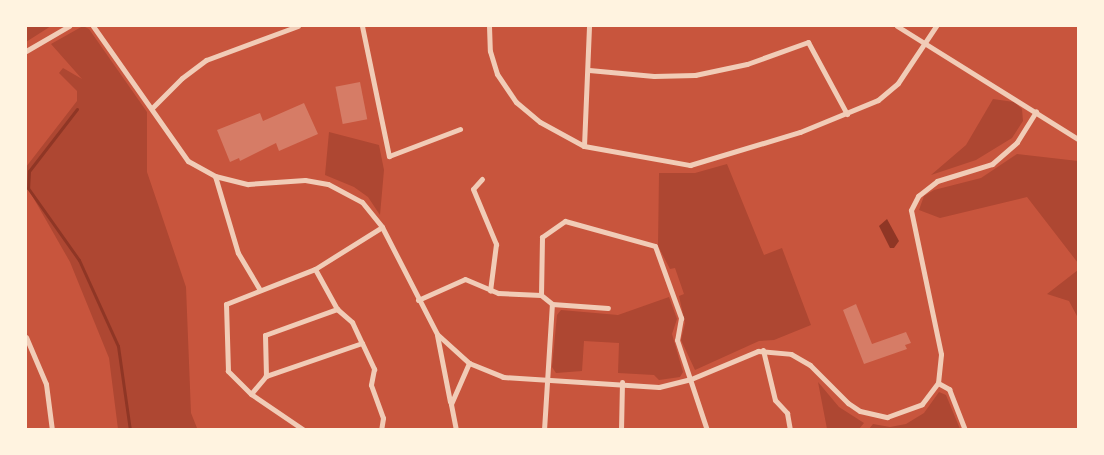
<!DOCTYPE html>
<style>
body{margin:0}
#map{position:relative;width:1104px;height:455px;overflow:hidden;background:#c8553d;font-family:Signika,sans-serif}
div>[style]{position:absolute}
[style*='--x']{left:calc(var(--x)*1px);top:calc(var(--y)*1px);width:calc(var(--w)*1px);rotate:calc(var(--a)*1deg)}
.green>*{inset:0;background:#ae4732}
.water>*{inset:0;background:#8f3625}
.stream>*{height:3px;margin:-1.5px;padding:0 1.5px;transform-origin:1.5px;border-radius:1.5px;background:#8f3625}
.building>*{inset:0;background:#d67c66;transform-origin:0 0}
.minor>*{height:5px;margin:-2.5px;padding:0 2.5px;transform-origin:2.5px;border-radius:2.5px;background:#f1ccb7}
span{translate:-50% -50%;white-space:nowrap;text-align:center;line-height:1.15;-webkit-text-stroke:6px #fff3e0;paint-order:stroke}
.frame{position:absolute;inset:0;border:27px solid #fff3e0;pointer-events:none}
</style>
<div id="map">
<div class="green">
<div style="clip-path:polygon(26px 26px,51px 26px,26px 42px)"></div>
<div style="clip-path:polygon(83px 26px,89px 29px,147px 112px,147px 172px,186px 287px,191px 413px,197px 428px,204px 429px,118px 429px,109px 358px,70px 262px,26px 185px,26px 167px,77px 101px,77px 91px,59px 73px,63px 68px,82px 79px,51px 44px)"></div>
<div style="clip-path:polygon(993px 99px,1014px 102px,1022px 109px,1023px 121px,1012px 138px,976px 160px,931px 175px,966px 145px)"></div>
<div style="clip-path:polygon(329px 132px,379px 145px,384px 170px,380px 215px,368px 197px,354px 187px,325px 175px)"></div>
<div style="clip-path:polygon(1017px 154px,1078px 161px,1078px 263px,1027px 197px,940px 218px,919px 210px,924px 196px,934px 190px,981px 178px)"></div>
<div style="clip-path:polygon(727px 164px,764px 255px,782px 248px,811px 325px,774px 340px,759px 341px,695px 370px,681px 340px,685px 323px,679px 296px,684px 294px,675px 268px,670px 269px,658px 246px,659px 173px,695px 173px)"></div>
<div style="clip-path:polygon(1078px 270px,1078px 318px,1069px 301px,1047px 294px)"></div>
<div style="clip-path:polygon(669px 297px,677px 319px,672px 334px,683px 372px,680px 377px,659px 380px,654px 375px,618px 373px,619px 343px,584px 341px,582px 371px,556px 373px,552px 367px,557px 315px,561px 310px,618px 315px)"></div>
<div style="clip-path:polygon(818px 382px,839px 407px,864px 423px,859px 429px,827px 429px)"></div>
<div style="clip-path:polygon(939px 392px,946px 395px,960px 429px,869px 429px,873px 424px,890px 427px,906px 424px,924px 413px)"></div>
</div>
<div class="water">
<div style="clip-path:polygon(887px 219px,899px 241px,894px 248px,890px 248px,879px 226px)"></div>
</div>
<div class="stream">
<div style="--x:77;--y:109;--w:78;--a:127.7"></div>
<div style="--x:29;--y:171;--w:17;--a:93"></div>
<div style="--x:28;--y:188;--w:88;--a:54.7"></div>
<div style="--x:79;--y:260;--w:94;--a:65.6"></div>
<div style="--x:118;--y:346;--w:85;--a:81.9"></div>
</div>
<div class="building">
<div style="left:360px;top:82px;width:38px;height:25px;rotate:79deg"></div>
<div style="clip-path:polygon(304px 103px,318px 134px,279px 151px,276px 143px,240px 161px,239px 158px,230px 162px,217px 130px,260px 113px,263px 121px)"></div>
<div style="clip-path:polygon(856px 304px,872px 344px,906px 332px,911px 343px,905px 345px,907px 349px,864px 364px,843px 310px)"></div>
</div>
<div class="minor">
<div style="--x:93;--y:26;--w:165;--a:54.9"></div>
<div style="--x:188;--y:161;--w:31;--a:29"></div>
<div style="--x:215;--y:176;--w:34;--a:14"></div>
<div style="--x:248;--y:184;--w:57;--a:-4"></div>
<div style="--x:305;--y:180;--w:23;--a:10"></div>
<div style="--x:328;--y:184;--w:38;--a:28"></div>
<div style="--x:362;--y:202;--w:32;--a:51"></div>
<div style="--x:382;--y:227;--w:120;--a:62.8"></div>
<div style="--x:437;--y:334;--w:43;--a:42.2"></div>
<div style="--x:469;--y:363;--w:37;--a:22"></div>
<div style="--x:503;--y:377;--w:156;--a:3.7"></div>
<div style="--x:659;--y:387;--w:33;--a:-14"></div>
<div style="--x:691;--y:379;--w:73;--a:-22.7"></div>
<div style="--x:758;--y:351;--w:33;--a:5"></div>
<div style="--x:791;--y:354;--w:22;--a:30"></div>
<div style="--x:810;--y:365;--w:54;--a:45"></div>
<div style="--x:848;--y:403;--w:14;--a:34"></div>
<div style="--x:860;--y:411;--w:28;--a:13"></div>
<div style="--x:887;--y:417;--w:37;--a:-20"></div>
<div style="--x:922;--y:404;--w:26;--a:-53"></div>
<div style="--x:938;--y:383;--w:29;--a:-84"></div>
<div style="--x:941;--y:354;--w:147;--a:-101.8"></div>
<div style="--x:911;--y:210;--w:16;--a:-63"></div>
<div style="--x:918;--y:196;--w:24;--a:-38"></div>
<div style="--x:937;--y:181;--w:58;--a:-17.2"></div>
<div style="--x:992;--y:164;--w:33;--a:-41"></div>
<div style="--x:1017;--y:142;--w:36;--a:-58"></div>
<div style="--x:362;--y:26;--w:133;--a:78.3"></div>
<div style="--x:389;--y:156;--w:76;--a:-20.8"></div>
<div style="--x:489;--y:26;--w:25;--a:88"></div>
<div style="--x:490;--y:51;--w:24;--a:73"></div>
<div style="--x:497;--y:74;--w:34;--a:56"></div>
<div style="--x:516;--y:102;--w:31;--a:40"></div>
<div style="--x:540;--y:122;--w:50;--a:28.6"></div>
<div style="--x:584;--y:146;--w:108;--a:10.2"></div>
<div style="--x:690;--y:165;--w:115;--a:-16.7"></div>
<div style="--x:800;--y:132;--w:84;--a:-22.3"></div>
<div style="--x:878;--y:100;--w:26;--a:-40"></div>
<div style="--x:898;--y:83;--w:69;--a:-56.3"></div>
<div style="--x:897;--y:26;--w:213;--a:32"></div>
<div style="--x:26;--y:51;--w:50;--a:-30.2"></div>
<div style="--x:589;--y:70;--w:65;--a:5.3"></div>
<div style="--x:654;--y:76;--w:41;--a:-1.4"></div>
<div style="--x:695;--y:75;--w:53;--a:-11.9"></div>
<div style="--x:747;--y:64;--w:65;--a:-19.8"></div>
<div style="--x:808;--y:42;--w:82;--a:61.6"></div>
<div style="--x:152;--y:108;--w:42;--a:-45"></div>
<div style="--x:182;--y:78;--w:30;--a:-37"></div>
<div style="--x:206;--y:60;--w:98;--a:-20.3"></div>
<div style="--x:584;--y:146;--w:120;--a:-87.6"></div>
<div style="--x:215;--y:176;--w:80;--a:73.4"></div>
<div style="--x:238;--y:253;--w:43;--a:59.3"></div>
<div style="--x:482;--y:179;--w:13;--a:132"></div>
<div style="--x:473;--y:189;--w:60;--a:67.3"></div>
<div style="--x:496;--y:244;--w:47;--a:97.3"></div>
<div style="--x:315;--y:269;--w:46;--a:61.2"></div>
<div style="--x:337;--y:309;--w:20;--a:41"></div>
<div style="--x:352;--y:322;--w:23;--a:65"></div>
<div style="--x:362;--y:343;--w:102;--a:161"></div>
<div style="--x:266;--y:376;--w:23;--a:130"></div>
<div style="--x:251;--y:394;--w:33;--a:-135"></div>
<div style="--x:228;--y:371;--w:67;--a:-91.7"></div>
<div style="--x:226;--y:304;--w:96;--a:-21.5"></div>
<div style="--x:315;--y:269;--w:79;--a:-32.1"></div>
<div style="--x:541;--y:295;--w:58;--a:-89"></div>
<div style="--x:542;--y:237;--w:28;--a:-35"></div>
<div style="--x:565;--y:221;--w:93;--a:15.5"></div>
<div style="--x:655;--y:246;--w:77;--a:70.1"></div>
<div style="--x:681;--y:318;--w:22;--a:100"></div>
<div style="--x:677;--y:340;--w:95;--a:71.6"></div>
<div style="--x:418;--y:300;--w:51;--a:-24.1"></div>
<div style="--x:465;--y:279;--w:36;--a:23"></div>
<div style="--x:498;--y:293;--w:43;--a:2.7"></div>
<div style="--x:541;--y:295;--w:14;--a:39"></div>
<div style="--x:552;--y:304;--w:56;--a:4.1"></div>
<div style="--x:437;--y:335;--w:68;--a:79"></div>
<div style="--x:26;--y:337;--w:51;--a:66.9"></div>
<div style="--x:46;--y:384;--w:46;--a:82.6"></div>
<div style="--x:362;--y:343;--w:29;--a:65"></div>
<div style="--x:374;--y:369;--w:16;--a:101"></div>
<div style="--x:371;--y:385;--w:35;--a:70"></div>
<div style="--x:383;--y:418;--w:12;--a:99"></div>
<div style="--x:763;--y:350;--w:51;--a:76.5"></div>
<div style="--x:775;--y:400;--w:18;--a:47"></div>
<div style="--x:787;--y:413;--w:17;--a:80"></div>
<div style="--x:266;--y:376;--w:41;--a:-91.4"></div>
<div style="--x:265;--y:335;--w:77;--a:-19.9"></div>
<div style="--x:938;--y:383;--w:13;--a:29"></div>
<div style="--x:949;--y:389;--w:44;--a:68.7"></div>
<div style="--x:251;--y:394;--w:64;--a:34.2"></div>
<div style="--x:456;--y:430;--w:26;--a:-101"></div>
<div style="--x:451;--y:404;--w:45;--a:-66.3"></div>
<div style="--x:544;--y:430;--w:126;--a:-86.4"></div>
<div style="--x:621;--y:430;--w:48;--a:-88.8"></div>
</div>
<div class="frame"></div>
</div>
